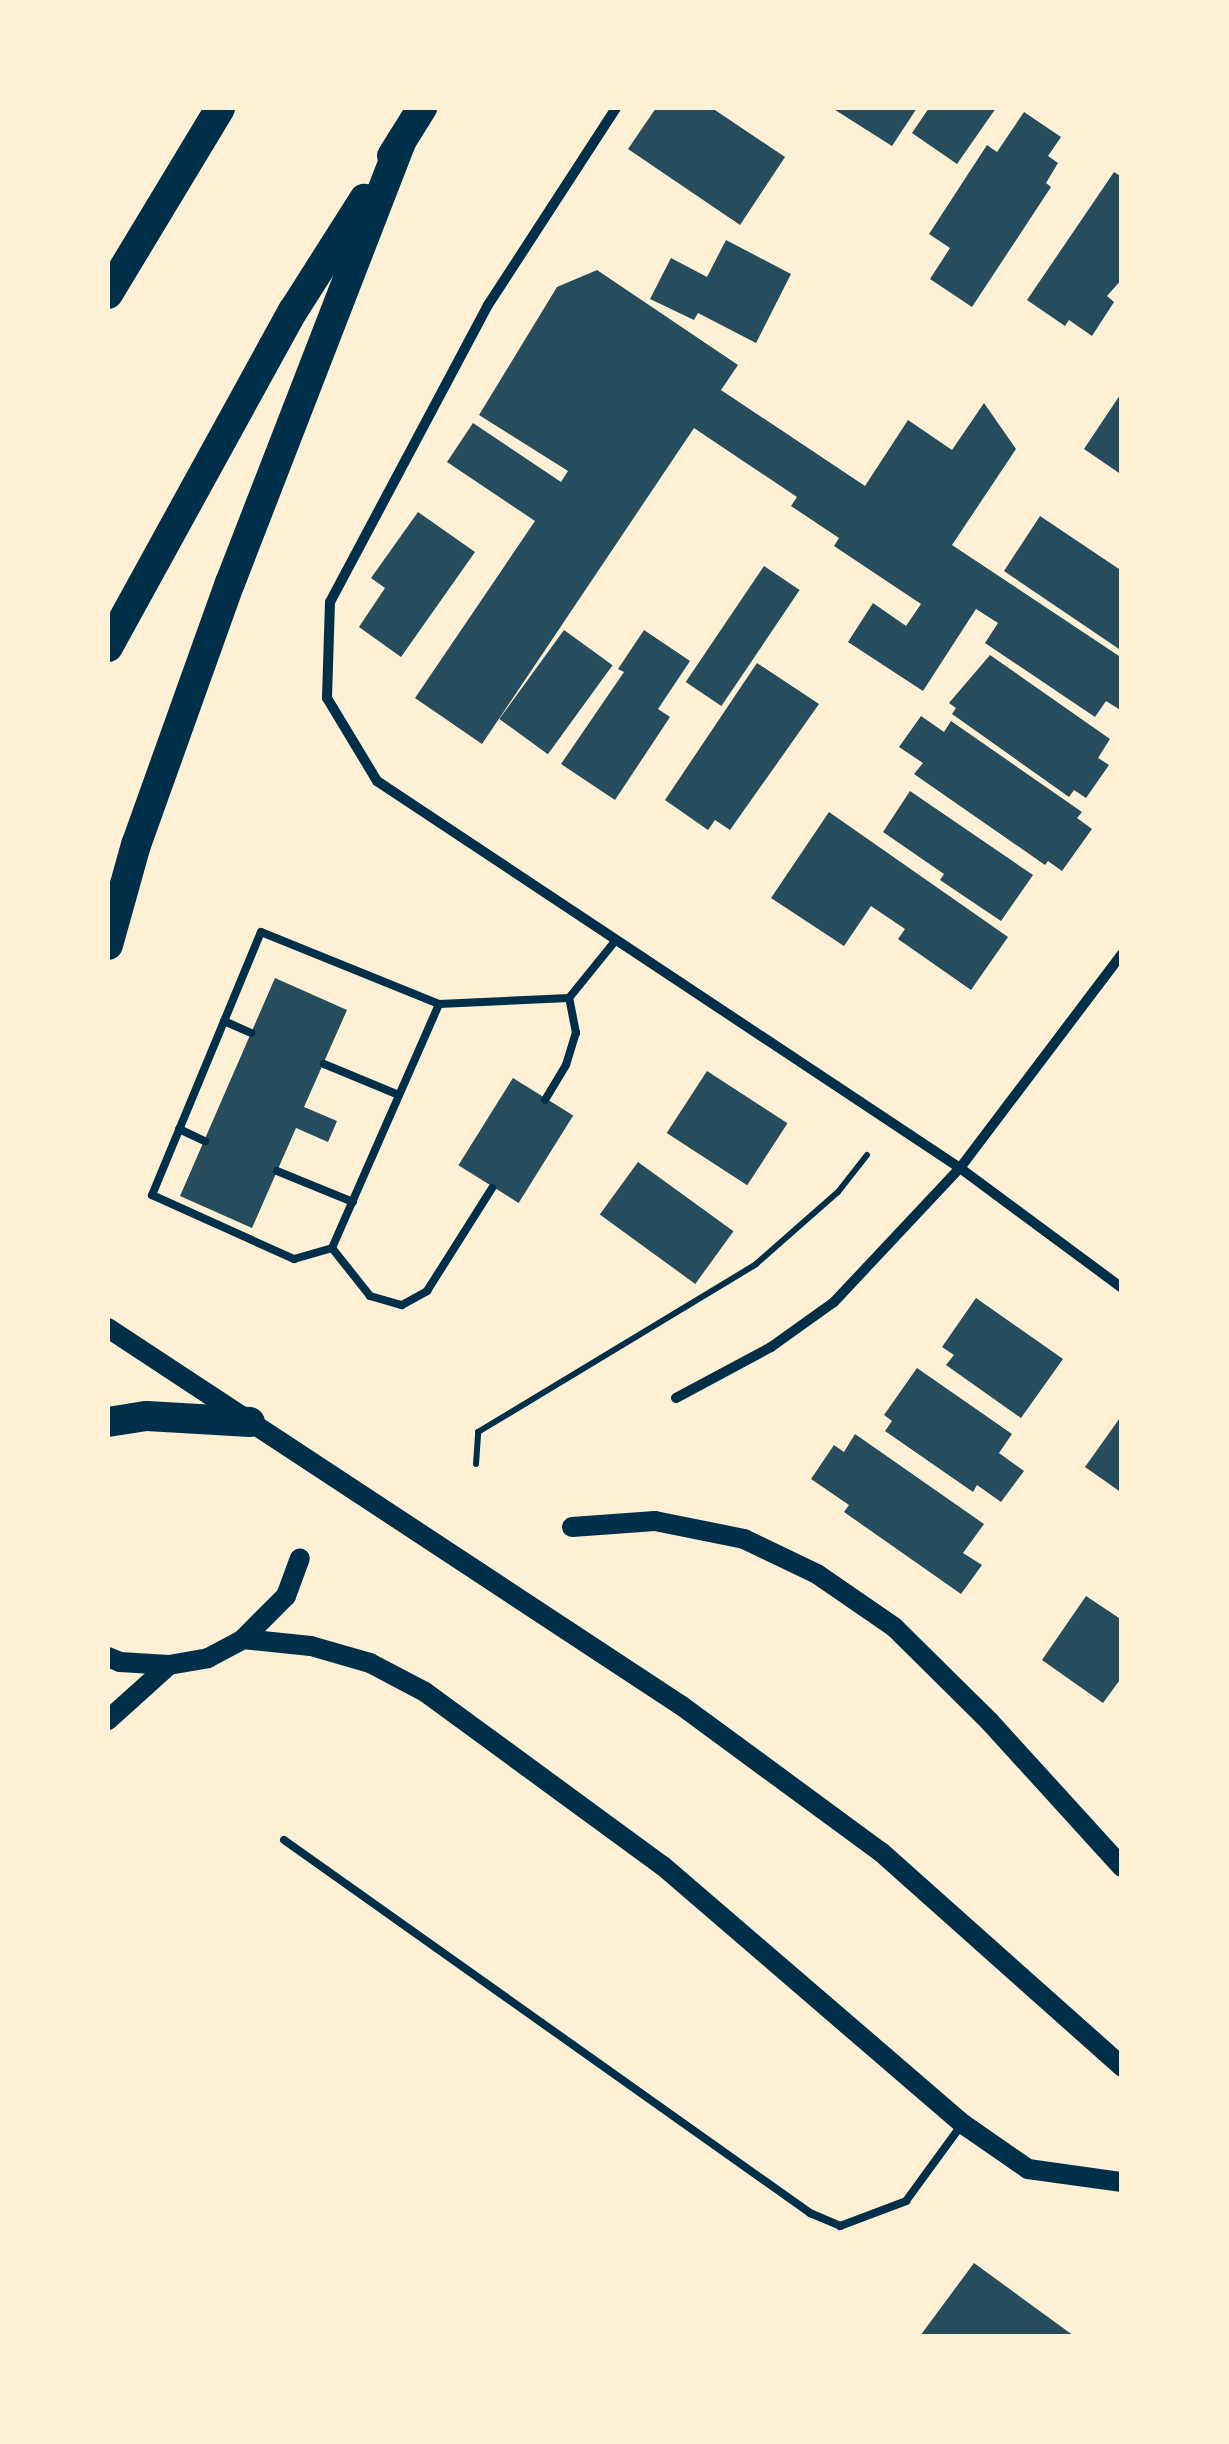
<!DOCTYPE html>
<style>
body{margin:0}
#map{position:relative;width:1229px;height:2444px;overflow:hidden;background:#fdf0d5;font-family:Poppins,sans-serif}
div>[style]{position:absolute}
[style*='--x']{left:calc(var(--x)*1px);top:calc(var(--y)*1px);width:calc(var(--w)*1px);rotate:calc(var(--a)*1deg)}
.building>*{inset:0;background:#264d5e;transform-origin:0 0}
.path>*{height:6px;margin:-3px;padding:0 3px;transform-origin:3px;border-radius:3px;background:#003049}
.service>*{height:8px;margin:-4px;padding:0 4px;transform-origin:4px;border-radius:4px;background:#003049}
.minor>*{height:10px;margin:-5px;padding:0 5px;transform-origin:5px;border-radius:5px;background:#003049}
.secondary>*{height:20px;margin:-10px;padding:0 10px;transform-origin:10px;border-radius:10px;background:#003049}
.motorway>*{height:30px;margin:-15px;padding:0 15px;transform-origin:15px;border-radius:15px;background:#003049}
span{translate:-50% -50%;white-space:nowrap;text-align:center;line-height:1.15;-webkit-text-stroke:10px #fdf0d5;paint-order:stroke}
.frame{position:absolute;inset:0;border:110px solid #fdf0d5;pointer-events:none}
</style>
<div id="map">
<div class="building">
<div style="clip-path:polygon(656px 108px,712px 108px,785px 157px,740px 225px,628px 149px)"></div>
<div style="clip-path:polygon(832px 108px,917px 108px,892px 146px)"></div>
<div style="clip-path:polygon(929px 108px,996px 108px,957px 164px,912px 133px)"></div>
<div style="clip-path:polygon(1024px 112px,1061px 137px,1048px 156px,1058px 163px,1046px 183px,1051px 187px,972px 307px,930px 279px,950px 248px,929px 234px,987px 145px,997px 152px)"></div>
<div style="clip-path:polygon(1114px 172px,1122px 177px,1122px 279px,1107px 296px,1114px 302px,1092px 336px,1069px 320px,1065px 326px,1027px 300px)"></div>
<div style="clip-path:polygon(726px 240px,791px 274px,756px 343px,698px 313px,694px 320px,650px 299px,671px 258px,707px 277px)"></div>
<div style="clip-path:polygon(597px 270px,738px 365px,721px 390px,865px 486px,908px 420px,952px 450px,984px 403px,1016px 449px,952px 545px,1122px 658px,1122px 711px,1106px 701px,1095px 717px,985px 643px,998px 623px,976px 609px,923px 691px,848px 642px,873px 603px,906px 626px,921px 604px,834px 546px,839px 538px,791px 506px,797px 497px,694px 428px,482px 744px,415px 698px,535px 521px,447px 462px,473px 423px,561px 482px,568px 471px,479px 415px,557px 287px)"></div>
<div style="clip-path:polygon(1122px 392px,1122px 475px,1084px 449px)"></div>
<div style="clip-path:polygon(418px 512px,475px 552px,401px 657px,359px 627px,385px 588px,371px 578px)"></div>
<div style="clip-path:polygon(1040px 516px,1122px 571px,1122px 651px,1004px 571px)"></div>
<div style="left:764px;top:566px;width:43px;height:140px;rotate:34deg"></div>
<div style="left:564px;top:630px;width:60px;height:110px;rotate:36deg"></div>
<div style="clip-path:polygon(644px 630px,690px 661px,658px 709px,670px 717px,615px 800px,561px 764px,624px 672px,618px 669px)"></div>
<div style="clip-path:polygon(990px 655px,1110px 739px,1098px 758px,1109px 765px,1086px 798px,1074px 790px,1069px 797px,952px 714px,956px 708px,949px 703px)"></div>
<div style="clip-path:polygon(757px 663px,819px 704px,730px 830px,715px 820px,708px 830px,665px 800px)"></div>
<div style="clip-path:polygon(921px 716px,944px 732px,951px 721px,1082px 812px,1077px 818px,1092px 829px,1062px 871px,1048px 861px,1045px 865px,914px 774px,923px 763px,899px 747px)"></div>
<div style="clip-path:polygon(910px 791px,1033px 875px,1001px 921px,940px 880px,944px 874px,883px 832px)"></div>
<div style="clip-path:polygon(829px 812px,1008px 937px,971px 990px,898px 939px,905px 929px,871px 906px,844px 946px,771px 898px)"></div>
<div style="clip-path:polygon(275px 978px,347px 1010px,304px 1107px,337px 1121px,328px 1142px,296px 1128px,252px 1228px,180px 1196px)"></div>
<div style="left:707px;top:1071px;width:96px;height:74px;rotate:33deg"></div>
<div style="left:513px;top:1078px;width:71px;height:103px;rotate:32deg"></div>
<div style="left:638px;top:1162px;width:118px;height:65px;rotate:36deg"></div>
<div style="clip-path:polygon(976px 1298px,1063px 1359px,1021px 1418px,946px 1365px,954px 1355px,942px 1347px)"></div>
<div style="clip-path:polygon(917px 1368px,1012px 1434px,999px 1453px,1024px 1471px,1001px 1502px,977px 1485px,973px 1492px,885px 1431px,892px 1421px,884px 1415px)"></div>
<div style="clip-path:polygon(1122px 1415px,1122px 1493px,1085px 1467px)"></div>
<div style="clip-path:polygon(855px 1434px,984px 1524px,963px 1553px,982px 1565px,961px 1594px,844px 1512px,849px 1505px,811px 1479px,834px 1445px,844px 1452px)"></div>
<div style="clip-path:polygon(1086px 1596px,1122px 1620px,1122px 1677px,1103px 1703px,1042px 1660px)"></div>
<div style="clip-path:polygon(974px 2263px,1074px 2336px,920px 2336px)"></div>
</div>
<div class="path">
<div style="--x:476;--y:1464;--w:32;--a:-86"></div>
<div style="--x:478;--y:1432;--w:325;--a:-31.1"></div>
<div style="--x:756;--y:1264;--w:109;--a:-41.3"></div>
<div style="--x:838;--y:1192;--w:47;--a:-51.9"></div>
</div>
<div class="service">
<div style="--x:439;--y:1004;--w:192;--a:-158"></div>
<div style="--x:261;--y:932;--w:285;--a:112.5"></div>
<div style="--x:152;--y:1195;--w:156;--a:24.3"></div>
<div style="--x:294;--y:1259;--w:40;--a:-16"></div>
<div style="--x:332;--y:1248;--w:266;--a:-66.3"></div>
<div style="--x:439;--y:1004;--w:130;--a:-2.6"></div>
<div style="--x:569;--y:998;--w:75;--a:-51"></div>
<div style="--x:224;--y:1021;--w:30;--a:24"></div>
<div style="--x:324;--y:1064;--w:81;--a:22.5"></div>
<div style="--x:545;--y:1100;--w:41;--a:-59"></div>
<div style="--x:566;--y:1065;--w:34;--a:-73"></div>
<div style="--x:576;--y:1033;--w:36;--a:-101"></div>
<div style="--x:179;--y:1129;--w:29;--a:25"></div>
<div style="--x:277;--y:1171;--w:82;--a:22.2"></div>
<div style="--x:332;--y:1248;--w:61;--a:51.6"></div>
<div style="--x:370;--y:1296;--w:33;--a:16"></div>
<div style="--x:402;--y:1305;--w:29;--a:-29"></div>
<div style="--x:427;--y:1291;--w:122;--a:-57.7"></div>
<div style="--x:284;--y:1840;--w:645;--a:35.34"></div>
<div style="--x:810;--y:2213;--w:33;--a:23"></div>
<div style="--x:840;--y:2226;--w:71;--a:-20.7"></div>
<div style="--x:906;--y:2201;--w:92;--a:-53.9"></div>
</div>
<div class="minor">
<div style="--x:616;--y:108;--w:235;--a:123"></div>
<div style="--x:488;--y:305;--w:336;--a:118"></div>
<div style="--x:330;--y:602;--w:96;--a:91.8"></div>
<div style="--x:327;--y:698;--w:97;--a:58.9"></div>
<div style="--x:377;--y:781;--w:700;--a:33.58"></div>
<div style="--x:960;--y:1168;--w:202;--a:36.5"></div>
<div style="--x:676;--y:1398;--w:108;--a:-28.2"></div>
<div style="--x:771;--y:1347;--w:77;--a:-35.5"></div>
<div style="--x:834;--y:1302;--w:184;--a:-46.8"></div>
<div style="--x:960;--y:1168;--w:268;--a:-52.9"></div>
</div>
<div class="secondary">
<div style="--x:108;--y:1328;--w:687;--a:33.37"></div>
<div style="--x:682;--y:1706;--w:247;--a:36.3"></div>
<div style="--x:881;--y:1852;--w:323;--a:41.7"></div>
<div style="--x:572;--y:1527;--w:83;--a:-4.1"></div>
<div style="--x:655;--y:1521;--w:91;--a:11.4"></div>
<div style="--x:744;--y:1539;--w:81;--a:25.6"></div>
<div style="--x:817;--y:1574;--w:93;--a:34.5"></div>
<div style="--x:894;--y:1627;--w:135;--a:44.7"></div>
<div style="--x:990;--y:1722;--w:196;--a:47.7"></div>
<div style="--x:243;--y:1639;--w:68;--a:5.9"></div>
<div style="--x:311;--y:1646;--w:61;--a:16.1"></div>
<div style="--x:370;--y:1663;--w:62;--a:27.8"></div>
<div style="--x:425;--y:1692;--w:295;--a:36.2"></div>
<div style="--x:663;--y:1866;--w:396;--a:40.7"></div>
<div style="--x:963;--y:2124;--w:79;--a:34.7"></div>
<div style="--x:1028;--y:2169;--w:95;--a:7.9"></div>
<div style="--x:108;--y:1657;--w:13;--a:23"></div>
<div style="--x:120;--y:1662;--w:49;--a:3.5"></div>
<div style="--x:169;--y:1665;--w:40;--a:-10"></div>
<div style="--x:208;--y:1658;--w:40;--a:-28"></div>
<div style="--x:243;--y:1639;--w:61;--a:-45"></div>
<div style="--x:286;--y:1596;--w:40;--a:-69.8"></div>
<div style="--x:108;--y:1720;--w:82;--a:-42"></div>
</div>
<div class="motorway">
<div style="--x:392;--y:156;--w:57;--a:-58"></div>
<div style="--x:108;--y:294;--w:217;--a:-58.9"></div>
<div style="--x:108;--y:647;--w:384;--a:-61.2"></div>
<div style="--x:293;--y:311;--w:133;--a:-57.6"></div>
<div style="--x:108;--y:945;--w:104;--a:-74.4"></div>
<div style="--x:136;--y:845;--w:278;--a:-70.3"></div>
<div style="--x:230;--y:583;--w:474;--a:-68.8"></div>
<div style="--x:108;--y:1422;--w:39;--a:-9"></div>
<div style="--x:147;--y:1416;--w:103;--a:3.3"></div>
</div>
<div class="frame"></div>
</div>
